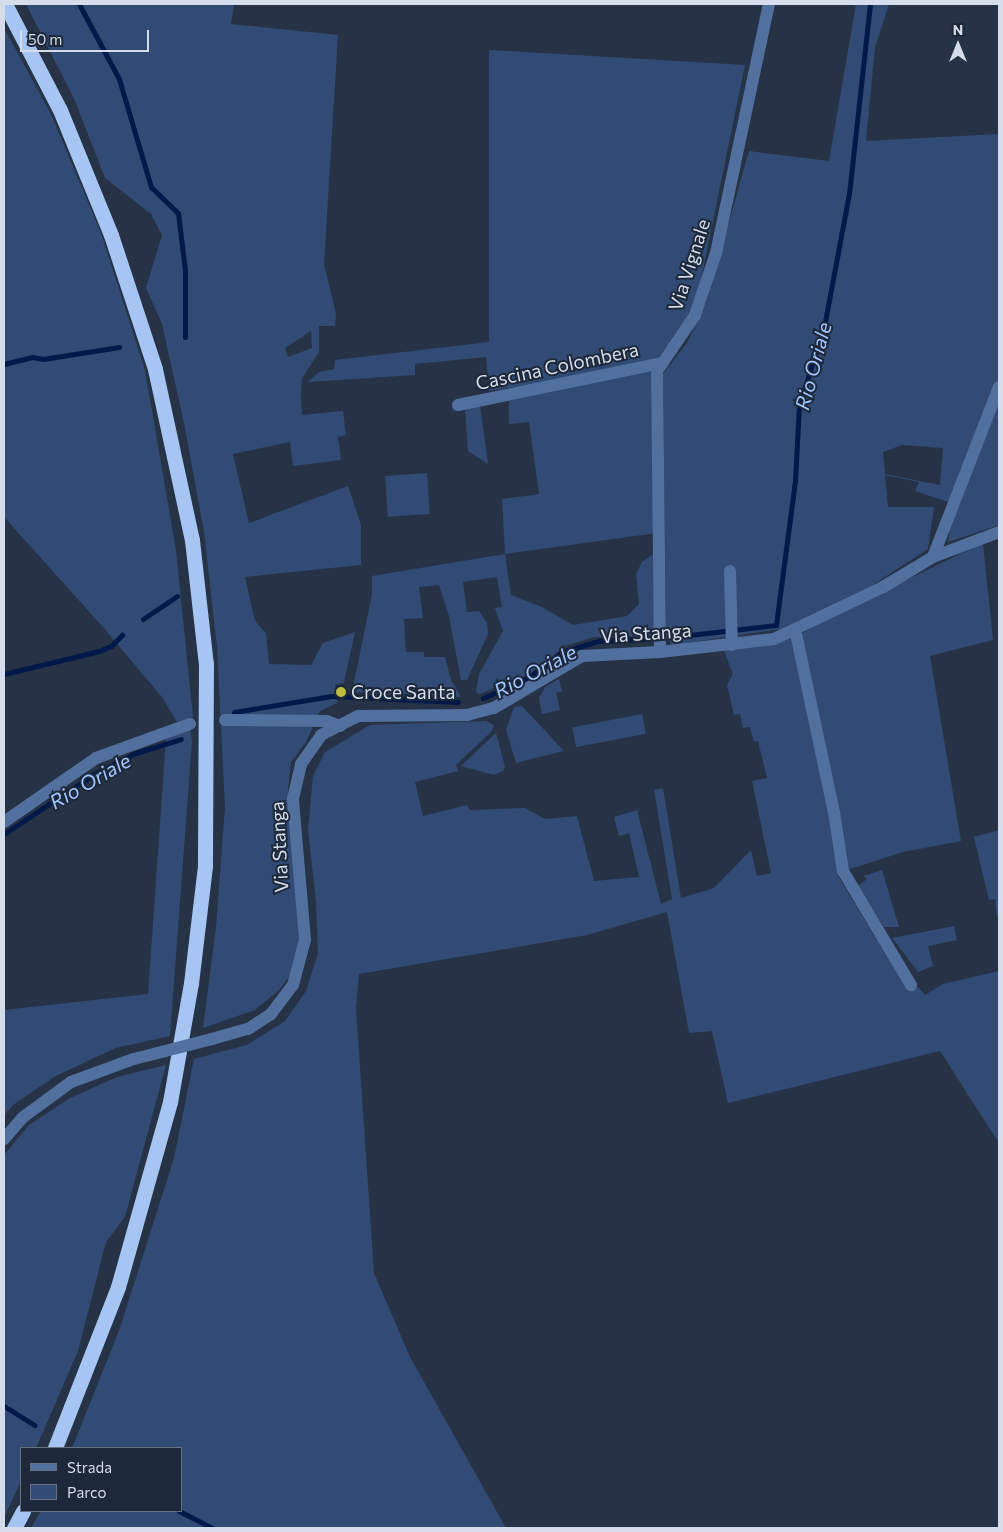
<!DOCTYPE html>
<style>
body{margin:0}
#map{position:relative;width:1003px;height:1532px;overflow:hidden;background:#263346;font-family:Commissioner,sans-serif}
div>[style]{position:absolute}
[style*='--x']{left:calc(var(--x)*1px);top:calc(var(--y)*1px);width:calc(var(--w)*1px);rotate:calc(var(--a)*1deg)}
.green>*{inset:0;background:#314b74;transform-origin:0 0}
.stream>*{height:5px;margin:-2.5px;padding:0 2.5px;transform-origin:2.5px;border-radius:2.5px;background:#001949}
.minor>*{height:12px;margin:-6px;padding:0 6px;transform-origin:6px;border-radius:6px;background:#52709e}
.highway>*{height:15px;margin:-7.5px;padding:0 7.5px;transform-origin:7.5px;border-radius:7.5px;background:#a7c5f2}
.minor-bridge>*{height:12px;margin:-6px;padding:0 6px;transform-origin:6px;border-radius:6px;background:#52709e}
.dots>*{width:14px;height:14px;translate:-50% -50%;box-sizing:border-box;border:2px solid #1d293b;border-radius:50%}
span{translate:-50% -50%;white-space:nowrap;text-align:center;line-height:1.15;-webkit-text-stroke:4px #1d293b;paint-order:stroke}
.street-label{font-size:19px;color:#d4dde9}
.poi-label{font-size:19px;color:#d4dde9}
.left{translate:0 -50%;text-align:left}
.water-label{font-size:20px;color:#a1c6ff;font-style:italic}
.frame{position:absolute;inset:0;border:5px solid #d4dde9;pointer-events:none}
.legend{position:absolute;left:20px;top:1447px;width:162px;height:65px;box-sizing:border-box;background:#1d293b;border:1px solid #667181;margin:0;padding:6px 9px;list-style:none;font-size:15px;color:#d4dde9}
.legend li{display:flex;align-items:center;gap:10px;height:25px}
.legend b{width:25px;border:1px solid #667181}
.north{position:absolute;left:933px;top:20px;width:50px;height:50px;-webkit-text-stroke:4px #1d293b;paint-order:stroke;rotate:0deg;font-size:14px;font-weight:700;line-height:20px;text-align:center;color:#d4dde9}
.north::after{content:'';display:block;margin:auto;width:18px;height:22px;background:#d4dde9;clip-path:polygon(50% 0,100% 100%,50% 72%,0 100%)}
.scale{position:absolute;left:20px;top:30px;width:129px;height:22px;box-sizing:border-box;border:2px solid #d4dde9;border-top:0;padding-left:6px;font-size:15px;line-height:18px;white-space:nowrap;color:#d4dde9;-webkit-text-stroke:4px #1d293b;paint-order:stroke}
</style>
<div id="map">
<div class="green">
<div style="clip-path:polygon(evenodd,26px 4px,234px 4px,231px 24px,338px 35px,324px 264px,336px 314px,335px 326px,319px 326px,319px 352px,302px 378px,301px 395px,302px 415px,343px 411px,346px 435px,338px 437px,341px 460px,293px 466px,290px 442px,233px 454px,249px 523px,348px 486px,361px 525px,361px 565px,245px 577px,255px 621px,266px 633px,269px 664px,311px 665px,323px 643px,355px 632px,344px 683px,335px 685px,337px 703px,320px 711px,306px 742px,291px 762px,288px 788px,299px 942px,289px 977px,279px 990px,255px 1010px,203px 1028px,216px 927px,225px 807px,217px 647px,204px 532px,184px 423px,162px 324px,146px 288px,162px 235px,151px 214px,105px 178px,75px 101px,26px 4px,311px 331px,312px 348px,288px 357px,285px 348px,311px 331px)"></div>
<div style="clip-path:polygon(evenodd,856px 4px,889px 4px,875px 47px,866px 141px,999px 134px,999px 525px,948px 542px,954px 504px,915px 491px,919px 482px,885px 475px,888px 507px,934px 507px,928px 549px,871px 586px,780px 629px,673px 645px,666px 638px,663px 374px,687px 343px,706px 303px,749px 151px,829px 161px,856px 4px,902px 445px,943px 448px,940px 485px,885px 474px,883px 452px,902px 445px)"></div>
<div style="clip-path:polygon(4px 28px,50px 112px,101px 233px,145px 370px,176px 550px,193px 717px,177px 722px,162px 697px,102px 626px,4px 517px)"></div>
<div style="clip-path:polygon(489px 50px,745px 65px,699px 289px,688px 315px,658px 358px,538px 383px,489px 391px,486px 357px,415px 364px,415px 375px,308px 382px,319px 372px,334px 369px,335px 360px,489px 342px)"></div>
<div style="clip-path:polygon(649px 370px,653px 376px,657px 533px,505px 554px,511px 595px,542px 607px,573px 625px,627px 616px,639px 604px,636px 574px,642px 562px,655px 553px,657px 636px,594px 637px,565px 646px,530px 674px,480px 694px,476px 692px,479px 674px,503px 631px,495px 608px,502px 607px,497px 577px,463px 582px,467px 612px,479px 611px,487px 623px,488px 634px,467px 680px,461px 680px,449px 616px,439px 585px,419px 587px,423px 618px,404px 619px,406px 652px,424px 652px,424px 657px,445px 657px,451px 680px,461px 697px,352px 692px,372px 594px,372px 576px,505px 554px,502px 499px,539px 494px,529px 422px,509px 424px,509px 399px)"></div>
<div style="clip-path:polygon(480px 405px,488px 464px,468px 451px,465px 410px,453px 411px,452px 407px)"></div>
<div style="left:427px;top:473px;width:41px;height:42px;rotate:86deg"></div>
<div style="clip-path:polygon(983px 543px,993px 640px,930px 656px,961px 841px,903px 852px,844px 871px,799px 636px,817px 623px)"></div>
<div style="clip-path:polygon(795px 637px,843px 874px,838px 876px,908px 991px,918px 987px,925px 995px,943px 984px,999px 971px,999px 1143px,940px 1051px,728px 1103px,712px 1031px,689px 1033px,667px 912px,587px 935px,359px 974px,356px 1008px,374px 1273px,410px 1357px,506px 1528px,31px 1528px,41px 1511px,181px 1511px,181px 1448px,72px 1448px,120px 1328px,174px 1158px,194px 1059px,247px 1045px,285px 1021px,306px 991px,318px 953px,316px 901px,308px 830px,313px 776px,325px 752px,370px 725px,486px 721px,494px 725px,492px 731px,456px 765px,458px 771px,415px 782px,423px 816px,467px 805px,470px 810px,525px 808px,545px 819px,577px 816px,594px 881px,639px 877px,629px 833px,619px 836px,614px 817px,637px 810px,661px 904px,672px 899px,654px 790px,663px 788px,681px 898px,714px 888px,751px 850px,757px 876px,771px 873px,752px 781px,767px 778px,758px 741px,754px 742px,750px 727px,743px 728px,740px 714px,734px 715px,727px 685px,733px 674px,724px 651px)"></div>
<div style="clip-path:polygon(559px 679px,562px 691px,556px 693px,560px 710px,542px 714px,539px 698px,545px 687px)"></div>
<div style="clip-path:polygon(522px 706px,564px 751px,516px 763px,506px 730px,514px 707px)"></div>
<div style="left:642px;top:714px;width:20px;height:71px;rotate:79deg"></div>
<div style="clip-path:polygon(190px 729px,192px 741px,170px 1036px,116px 1048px,96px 1057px,54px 1077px,13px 1105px,4px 1115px,4px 1010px,148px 994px,166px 738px)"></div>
<div style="clip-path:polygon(496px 733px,505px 767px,503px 771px,494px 775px,461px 766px)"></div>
<div style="clip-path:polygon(999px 830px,999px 916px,997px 917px,995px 899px,989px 900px,974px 837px)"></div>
<div style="clip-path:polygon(882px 870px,899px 927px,884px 927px,858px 886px,867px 879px,864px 876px)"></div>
<div style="clip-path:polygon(954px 926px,957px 940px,928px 946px,933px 966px,918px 972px,892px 938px)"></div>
<div style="clip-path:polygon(166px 1065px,125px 1217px,106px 1242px,78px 1351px,36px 1448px,21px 1448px,21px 1481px,4px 1518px,4px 1155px,29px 1125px,70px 1098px,117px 1077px)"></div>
</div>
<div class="stream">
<div style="--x:79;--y:4;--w:85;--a:61.9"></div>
<div style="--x:119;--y:79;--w:113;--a:73.5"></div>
<div style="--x:151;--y:187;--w:37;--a:44"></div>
<div style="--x:178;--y:213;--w:57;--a:83"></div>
<div style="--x:185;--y:270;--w:67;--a:90"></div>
<div style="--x:4;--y:364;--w:29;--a:-14"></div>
<div style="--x:32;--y:357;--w:11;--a:10"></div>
<div style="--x:43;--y:359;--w:77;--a:-9"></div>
<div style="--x:143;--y:619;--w:41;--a:-34.1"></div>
<div style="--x:672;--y:637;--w:105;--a:-6.6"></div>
<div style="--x:776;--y:625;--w:145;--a:-82.5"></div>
<div style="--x:795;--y:481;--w:76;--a:-87"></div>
<div style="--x:799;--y:405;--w:82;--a:-72.2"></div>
<div style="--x:824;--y:327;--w:135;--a:-79.4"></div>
<div style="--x:849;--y:194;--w:191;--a:-83.7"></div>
<div style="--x:4;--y:674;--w:98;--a:-13.6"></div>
<div style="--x:99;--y:651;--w:13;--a:-23"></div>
<div style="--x:111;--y:646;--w:16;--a:-45"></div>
<div style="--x:483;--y:698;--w:47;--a:-23.8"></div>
<div style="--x:526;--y:679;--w:45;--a:-36.9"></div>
<div style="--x:562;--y:652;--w:39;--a:-17"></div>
<div style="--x:599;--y:641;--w:48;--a:-2.4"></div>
<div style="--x:234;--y:712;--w:99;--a:-9.3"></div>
<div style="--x:332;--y:696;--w:126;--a:2.7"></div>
<div style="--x:4;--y:834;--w:108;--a:-33.7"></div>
<div style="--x:94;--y:774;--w:44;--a:-27.1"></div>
<div style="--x:133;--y:754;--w:50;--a:-17.4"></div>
<div style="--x:4;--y:1406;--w:36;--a:32"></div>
<div style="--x:179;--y:1511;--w:37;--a:27"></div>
</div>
<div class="minor">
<div style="--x:458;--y:405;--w:209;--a:-11.6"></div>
<div style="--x:933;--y:557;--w:182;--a:-68.8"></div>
<div style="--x:730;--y:571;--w:74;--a:88.5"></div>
<div style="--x:795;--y:629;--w:187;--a:78"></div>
<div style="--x:834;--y:812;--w:60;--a:81.3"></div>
<div style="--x:843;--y:871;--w:133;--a:59.2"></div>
<div style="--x:660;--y:652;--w:281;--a:-90.6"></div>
<div style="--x:657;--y:371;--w:68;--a:-55.8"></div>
<div style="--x:695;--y:315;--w:65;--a:-71.3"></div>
<div style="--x:716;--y:253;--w:255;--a:-78"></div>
<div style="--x:225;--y:720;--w:102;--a:0.6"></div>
<div style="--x:327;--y:721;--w:14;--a:21"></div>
<div style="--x:4;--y:822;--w:112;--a:-34.8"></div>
<div style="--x:96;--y:758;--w:100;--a:-19.9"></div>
<div style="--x:212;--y:1039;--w:37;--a:-16"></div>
<div style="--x:248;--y:1029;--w:27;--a:-33"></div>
<div style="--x:271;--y:1014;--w:36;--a:-53"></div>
<div style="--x:293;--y:985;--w:47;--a:-75.1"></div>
<div style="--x:305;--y:940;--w:142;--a:-94.9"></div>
<div style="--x:293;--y:799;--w:36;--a:-77"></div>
<div style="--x:301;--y:764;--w:35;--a:-55"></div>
<div style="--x:321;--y:735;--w:42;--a:-27.2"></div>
<div style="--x:358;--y:716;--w:109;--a:-0.5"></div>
<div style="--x:467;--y:715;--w:28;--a:-15"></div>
<div style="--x:494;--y:708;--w:102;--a:-30.6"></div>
<div style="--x:582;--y:656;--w:78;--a:-2.9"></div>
<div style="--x:660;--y:652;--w:115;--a:-6.5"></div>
<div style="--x:774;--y:639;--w:121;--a:-25.5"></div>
<div style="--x:883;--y:587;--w:58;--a:-31"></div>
<div style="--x:933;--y:557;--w:71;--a:-20.7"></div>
<div style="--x:4;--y:1139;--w:28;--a:-49"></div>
<div style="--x:22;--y:1118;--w:61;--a:-36.3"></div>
<div style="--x:71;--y:1082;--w:67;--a:-20.1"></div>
</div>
<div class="highway">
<div style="--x:5;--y:4;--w:119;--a:62.6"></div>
<div style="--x:60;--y:110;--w:135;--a:67.8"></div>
<div style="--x:111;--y:235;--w:141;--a:71.8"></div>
<div style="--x:155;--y:369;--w:175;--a:77.8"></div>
<div style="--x:192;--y:540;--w:125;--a:83.6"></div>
<div style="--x:206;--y:664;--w:202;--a:90.3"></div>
<div style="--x:205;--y:866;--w:118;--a:96.8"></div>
<div style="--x:191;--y:983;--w:121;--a:100"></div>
<div style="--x:170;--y:1102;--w:192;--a:105.7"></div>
<div style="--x:118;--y:1287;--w:173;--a:111.4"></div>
<div style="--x:14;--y:1528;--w:19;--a:-62"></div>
</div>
<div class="minor-bridge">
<div style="--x:134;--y:1059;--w:81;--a:-14.4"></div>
</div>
<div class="dots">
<div style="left:341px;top:692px;background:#bfbe41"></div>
</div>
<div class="street-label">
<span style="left:689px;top:265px;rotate:-72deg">Via Vignale</span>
<span style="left:557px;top:366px;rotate:-12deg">Cascina Colombera</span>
<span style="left:646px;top:633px;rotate:-4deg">Via Stanga</span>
<span style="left:279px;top:847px;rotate:-93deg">Via Stanga</span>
</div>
<div class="poi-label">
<span class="left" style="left:351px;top:692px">Croce Santa</span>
</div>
<div class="water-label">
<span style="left:813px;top:366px;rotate:-75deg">Rio Oriale</span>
<span style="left:535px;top:671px;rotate:-28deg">Rio Oriale</span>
<span style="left:90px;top:781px;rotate:-30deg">Rio Oriale</span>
</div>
<div class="frame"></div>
<ul class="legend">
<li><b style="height:6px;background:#52709e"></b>Strada</li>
<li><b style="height:14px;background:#314b74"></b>Parco</li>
</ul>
<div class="north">N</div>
<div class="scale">50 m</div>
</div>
